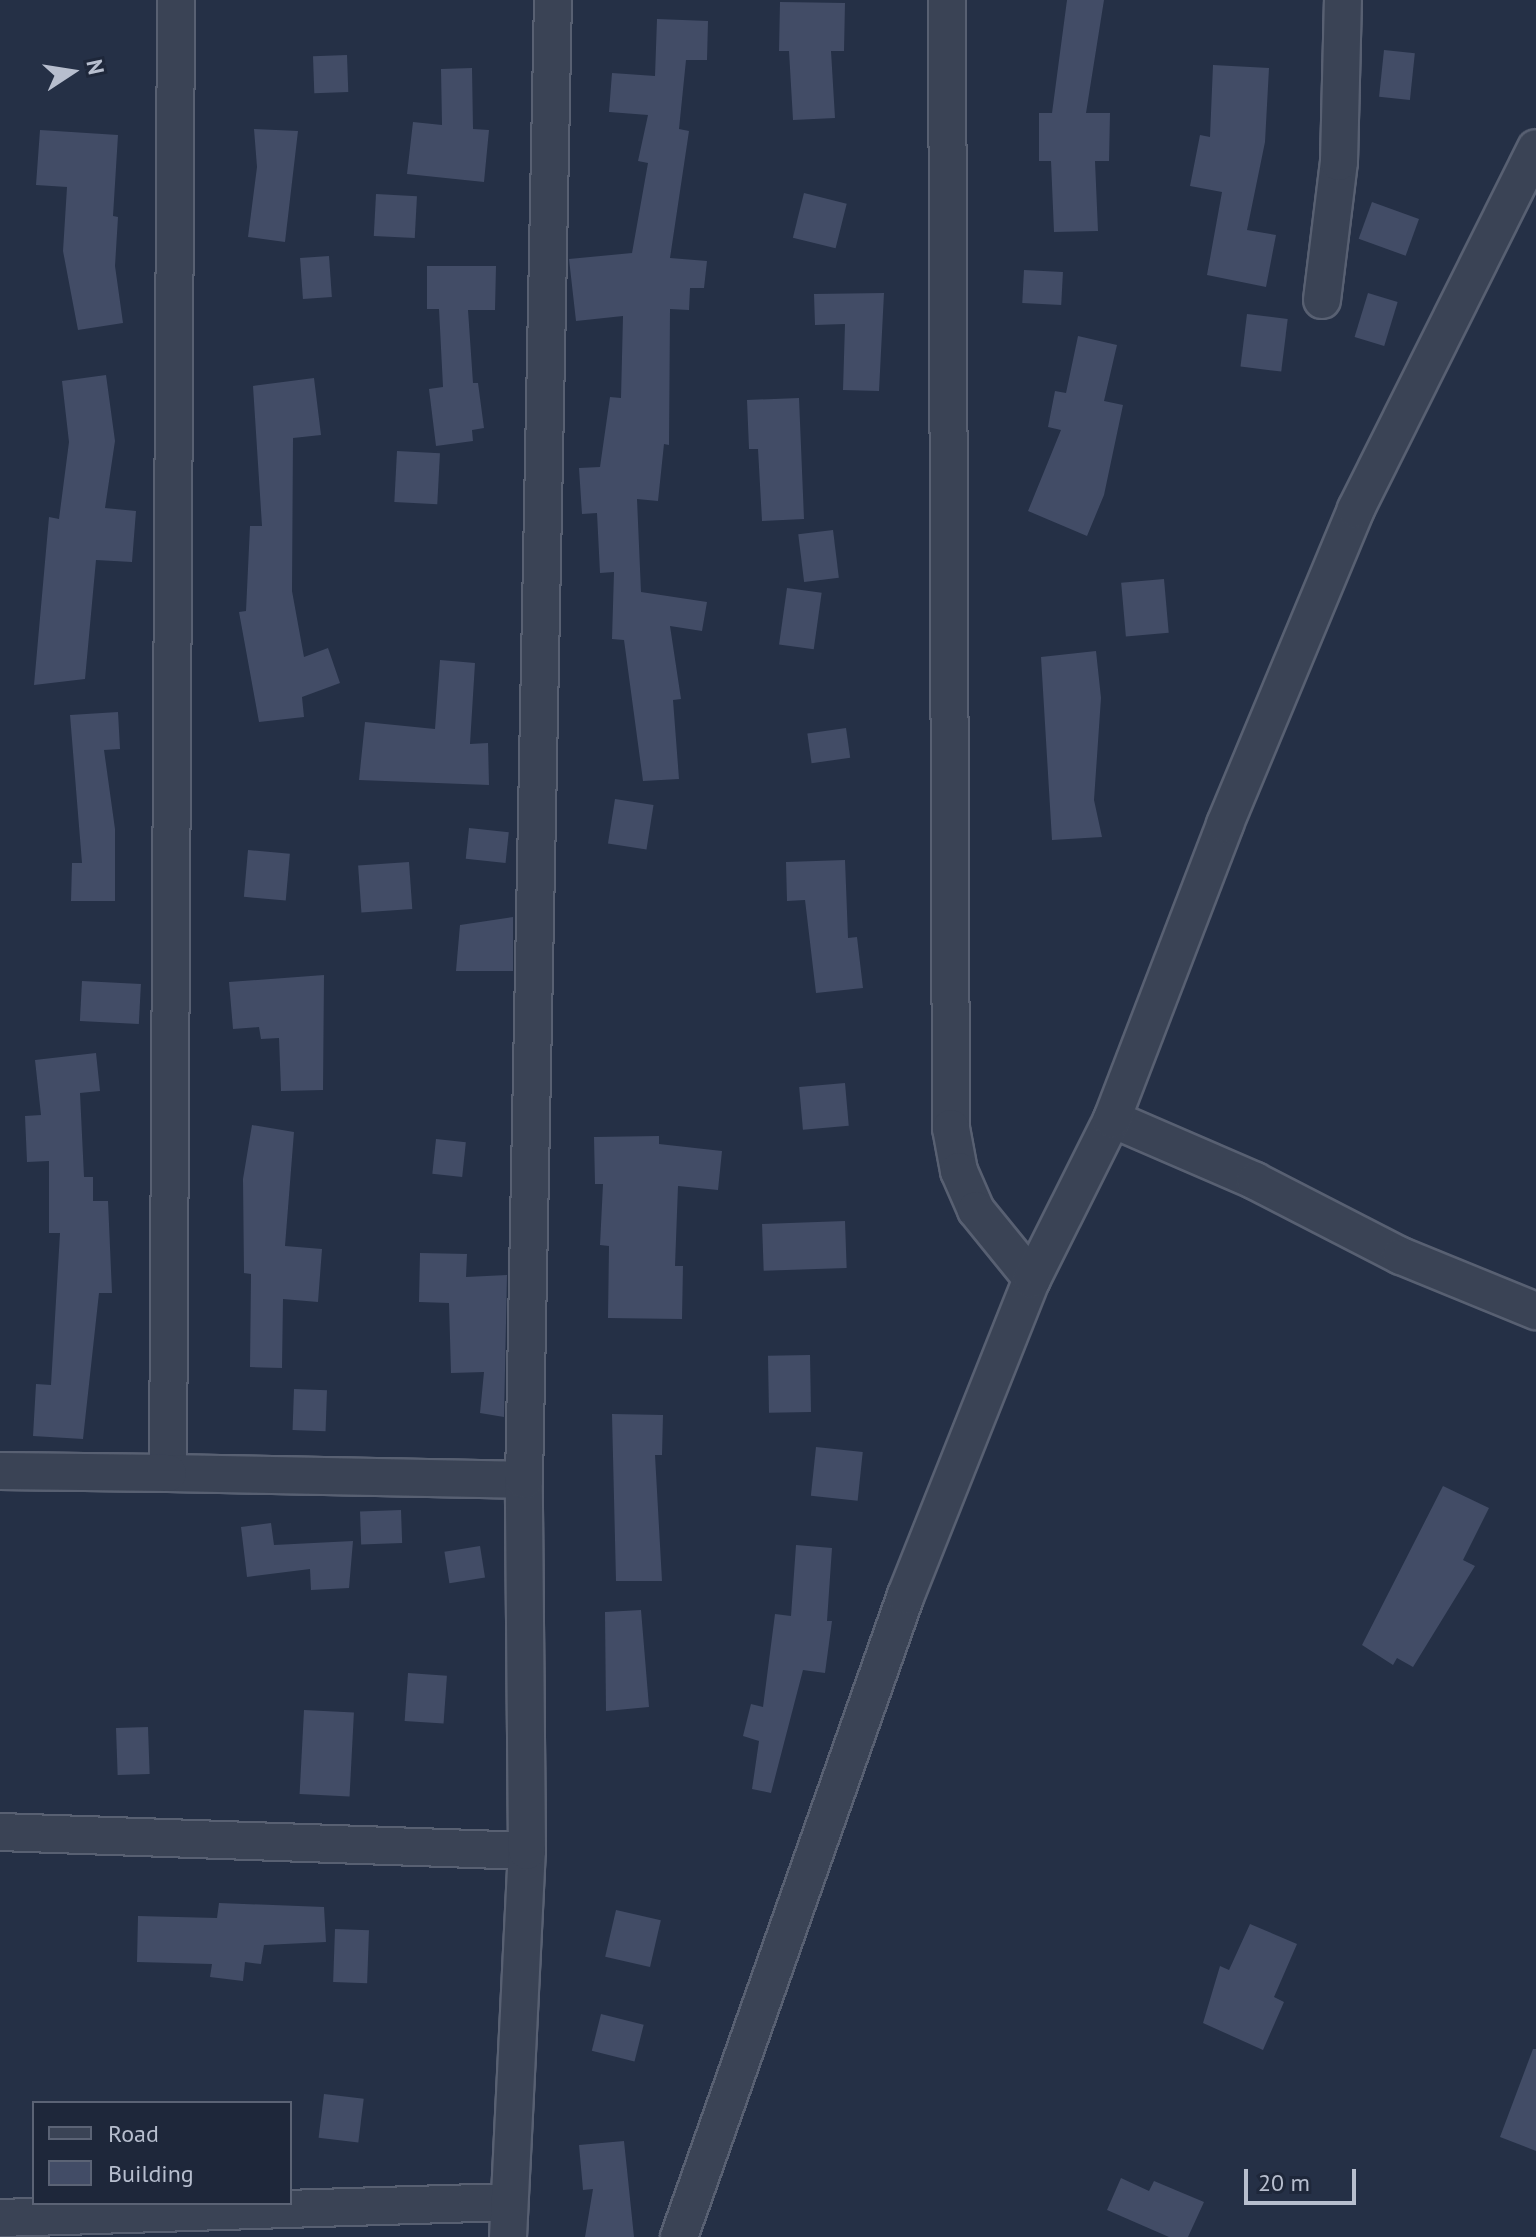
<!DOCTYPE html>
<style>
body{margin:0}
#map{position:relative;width:1536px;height:2237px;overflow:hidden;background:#253046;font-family:"PT Sans",sans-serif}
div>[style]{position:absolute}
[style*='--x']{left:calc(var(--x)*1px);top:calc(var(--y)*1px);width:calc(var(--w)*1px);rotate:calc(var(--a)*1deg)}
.building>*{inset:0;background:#424c66;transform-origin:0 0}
.roads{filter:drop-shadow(2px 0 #586072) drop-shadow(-2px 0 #586072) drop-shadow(0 2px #586072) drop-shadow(0 -2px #586072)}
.street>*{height:36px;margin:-18px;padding:0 18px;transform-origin:18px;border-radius:18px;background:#3a4355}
span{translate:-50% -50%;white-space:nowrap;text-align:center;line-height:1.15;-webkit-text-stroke:7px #1e273a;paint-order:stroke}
.legend{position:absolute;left:32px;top:2101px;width:260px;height:104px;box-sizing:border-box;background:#1e273a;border:2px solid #5b6375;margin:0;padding:10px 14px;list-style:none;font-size:24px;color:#b7bece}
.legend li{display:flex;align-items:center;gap:16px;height:40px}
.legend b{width:40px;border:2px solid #5b6375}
.north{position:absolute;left:32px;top:32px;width:80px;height:80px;-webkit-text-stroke:6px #1e273a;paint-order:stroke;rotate:78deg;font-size:22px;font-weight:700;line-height:32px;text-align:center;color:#b7bece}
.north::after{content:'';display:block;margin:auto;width:28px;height:36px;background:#b7bece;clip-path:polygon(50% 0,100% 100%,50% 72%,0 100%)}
.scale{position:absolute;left:1244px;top:2169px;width:112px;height:36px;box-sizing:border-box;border:4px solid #b7bece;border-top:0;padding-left:10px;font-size:24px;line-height:28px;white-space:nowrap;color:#b7bece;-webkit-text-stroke:6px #1e273a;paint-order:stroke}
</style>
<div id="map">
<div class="building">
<div style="clip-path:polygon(1067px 0,1104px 0,1086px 113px,1110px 113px,1109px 161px,1095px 161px,1098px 231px,1054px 232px,1051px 161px,1039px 161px,1039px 113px,1052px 113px)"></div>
<div style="clip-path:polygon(780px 2px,845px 3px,844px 51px,831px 51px,835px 118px,793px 120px,789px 51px,779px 51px)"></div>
<div style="clip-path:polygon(657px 19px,708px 21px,707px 60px,686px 60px,679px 129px,689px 131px,670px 258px,707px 261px,704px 288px,690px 288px,689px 310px,670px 309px,669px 445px,664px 444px,658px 501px,637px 499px,641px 592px,707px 602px,702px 631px,670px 626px,681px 699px,673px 700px,679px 779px,643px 781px,624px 640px,612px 639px,614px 572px,600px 573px,597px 513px,582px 514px,579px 468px,600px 467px,610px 397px,621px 398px,623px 316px,576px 321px,569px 259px,632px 253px,648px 163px,638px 161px,648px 115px,609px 112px,612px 73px,655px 76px)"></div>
<div style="left:1384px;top:50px;width:31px;height:47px;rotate:6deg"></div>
<div style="left:347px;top:55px;width:37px;height:34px;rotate:88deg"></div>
<div style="clip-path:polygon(1213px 65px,1269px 68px,1265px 142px,1247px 230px,1276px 235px,1266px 287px,1207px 275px,1222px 192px,1190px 186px,1200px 135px,1210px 137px)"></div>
<div style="clip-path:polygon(472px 68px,473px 129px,489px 130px,484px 182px,407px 174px,413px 122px,442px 125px,441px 69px)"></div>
<div style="clip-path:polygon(254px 129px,298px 131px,285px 242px,248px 237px,257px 167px)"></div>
<div style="clip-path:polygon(40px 130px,118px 135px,113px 216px,118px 217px,115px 266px,123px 323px,78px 330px,63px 251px,67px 187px,36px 185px)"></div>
<div style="left:804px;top:193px;width:44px;height:46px;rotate:14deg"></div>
<div style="left:376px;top:194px;width:41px;height:42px;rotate:3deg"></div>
<div style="left:1372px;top:202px;width:50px;height:39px;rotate:20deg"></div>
<div style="left:329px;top:256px;width:41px;height:29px;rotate:86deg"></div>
<div style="clip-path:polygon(427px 266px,496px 266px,495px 310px,468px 310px,473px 383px,478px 383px,484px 428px,472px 430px,473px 441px,436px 446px,429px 389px,443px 387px,439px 309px,427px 309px)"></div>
<div style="left:1024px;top:270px;width:39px;height:33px;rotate:3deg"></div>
<div style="clip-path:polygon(884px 293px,879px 391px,843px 390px,845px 324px,815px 325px,814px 294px)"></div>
<div style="left:1368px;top:293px;width:31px;height:46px;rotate:17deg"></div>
<div style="left:1247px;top:314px;width:41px;height:53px;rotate:7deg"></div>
<div style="clip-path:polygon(1078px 336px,1117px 345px,1104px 401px,1123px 405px,1104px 495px,1087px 536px,1028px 511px,1061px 430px,1048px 427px,1055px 391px,1066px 393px)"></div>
<div style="clip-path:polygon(106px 375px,115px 441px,105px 508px,136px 511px,132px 562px,96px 560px,85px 679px,34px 685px,49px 517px,59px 519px,69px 442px,62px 381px)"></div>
<div style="clip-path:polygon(314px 378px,321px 435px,293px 438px,292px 591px,304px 657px,328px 648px,340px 683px,302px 697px,304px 717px,259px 722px,239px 612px,246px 611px,250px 526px,262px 526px,253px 386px)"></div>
<div style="clip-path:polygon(799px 398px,804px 519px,762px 521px,758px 449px,749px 449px,747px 400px)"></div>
<div style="left:397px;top:451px;width:43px;height:51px;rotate:3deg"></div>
<div style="left:833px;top:530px;width:48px;height:35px;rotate:83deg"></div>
<div style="left:1164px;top:579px;width:54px;height:43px;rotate:85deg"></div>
<div style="left:787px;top:588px;width:35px;height:57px;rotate:8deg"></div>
<div style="clip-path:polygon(1096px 651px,1101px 698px,1094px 800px,1102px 837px,1052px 840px,1041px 657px)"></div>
<div style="clip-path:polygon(440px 660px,475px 663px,470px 744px,488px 743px,489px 785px,359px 780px,365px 722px,435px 729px)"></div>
<div style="clip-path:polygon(118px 712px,120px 749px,104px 750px,115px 829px,115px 901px,71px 901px,72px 863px,82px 863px,70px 715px)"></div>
<div style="left:846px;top:728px;width:30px;height:39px;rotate:82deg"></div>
<div style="left:615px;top:799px;width:39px;height:45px;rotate:9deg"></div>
<div style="left:469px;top:828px;width:40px;height:31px;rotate:6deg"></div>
<div style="left:248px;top:850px;width:42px;height:47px;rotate:5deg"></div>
<div style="clip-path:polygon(845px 860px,848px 938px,857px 937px,863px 988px,816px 993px,805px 900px,787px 901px,786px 862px)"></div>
<div style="left:409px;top:862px;width:47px;height:51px;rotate:86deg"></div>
<div style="clip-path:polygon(513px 917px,513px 971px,456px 971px,460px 925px)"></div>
<div style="clip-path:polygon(324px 975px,323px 1090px,281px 1091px,279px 1038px,261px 1039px,259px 1027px,233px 1029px,229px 982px)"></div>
<div style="left:82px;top:981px;width:59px;height:40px;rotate:3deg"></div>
<div style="clip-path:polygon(96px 1053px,100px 1091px,80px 1093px,84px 1177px,93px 1177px,93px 1201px,108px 1201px,112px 1293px,99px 1293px,83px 1439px,33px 1436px,36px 1384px,51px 1385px,60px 1233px,49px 1233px,49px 1161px,27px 1162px,25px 1116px,41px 1115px,35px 1060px)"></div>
<div style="left:845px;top:1083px;width:43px;height:46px;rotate:85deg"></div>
<div style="clip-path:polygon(252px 1125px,294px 1132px,285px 1246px,322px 1249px,318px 1302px,283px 1299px,282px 1368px,250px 1367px,251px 1274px,244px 1273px,243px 1179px)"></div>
<div style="clip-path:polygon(659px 1136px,659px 1144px,722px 1151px,718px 1190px,678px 1186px,675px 1266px,683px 1266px,682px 1319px,608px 1318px,609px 1246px,600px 1245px,603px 1184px,595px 1184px,594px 1137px)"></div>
<div style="left:436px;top:1139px;width:30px;height:35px;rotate:6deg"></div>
<div style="left:845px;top:1221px;width:47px;height:83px;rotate:88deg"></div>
<div style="clip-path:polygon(420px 1253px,467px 1254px,466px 1277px,507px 1275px,504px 1417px,480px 1413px,484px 1372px,451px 1373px,449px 1303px,419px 1302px)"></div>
<div style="left:810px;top:1355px;width:57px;height:42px;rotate:89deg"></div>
<div style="left:294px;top:1389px;width:33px;height:41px;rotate:2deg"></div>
<div style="clip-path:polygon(612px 1414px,663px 1415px,662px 1455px,655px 1455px,662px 1581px,616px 1581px)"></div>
<div style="left:816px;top:1447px;width:47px;height:49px;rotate:6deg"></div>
<div style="clip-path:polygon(1443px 1486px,1489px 1508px,1463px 1560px,1475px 1566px,1413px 1667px,1397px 1658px,1393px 1665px,1362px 1645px)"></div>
<div style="left:401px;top:1510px;width:33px;height:41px;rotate:88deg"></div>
<div style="clip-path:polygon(271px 1523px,274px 1545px,353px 1541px,349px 1588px,311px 1590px,310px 1569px,247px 1577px,241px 1527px)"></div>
<div style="clip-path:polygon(796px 1545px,832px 1548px,827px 1621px,832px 1621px,825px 1673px,803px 1670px,771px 1793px,752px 1789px,759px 1741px,743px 1736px,751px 1704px,763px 1707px,775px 1614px,791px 1616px)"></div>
<div style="left:480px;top:1546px;width:32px;height:36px;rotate:81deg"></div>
<div style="clip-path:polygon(641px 1610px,649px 1707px,606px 1711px,605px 1612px)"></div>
<div style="left:408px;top:1673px;width:39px;height:48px;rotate:4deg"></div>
<div style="left:304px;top:1710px;width:50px;height:84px;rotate:3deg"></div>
<div style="left:148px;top:1727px;width:47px;height:32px;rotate:88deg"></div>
<div style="clip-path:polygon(219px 1903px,324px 1907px,326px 1942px,264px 1945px,261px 1964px,245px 1962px,243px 1981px,210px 1977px,212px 1964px,137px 1962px,138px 1916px,217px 1918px)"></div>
<div style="left:616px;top:1910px;width:46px;height:48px;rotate:13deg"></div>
<div style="clip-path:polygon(1250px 1924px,1297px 1944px,1274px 1997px,1284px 2002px,1263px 2050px,1203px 2023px,1220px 1966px,1229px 1970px)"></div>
<div style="left:335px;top:1929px;width:34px;height:53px;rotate:2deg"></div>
<div style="left:601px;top:2014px;width:44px;height:38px;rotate:14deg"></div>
<div style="clip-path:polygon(1533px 2049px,1536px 2049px,1536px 2151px,1500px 2137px)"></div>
<div style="left:324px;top:2094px;width:40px;height:44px;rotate:7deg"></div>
<div style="clip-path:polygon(624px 2141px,634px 2237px,585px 2237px,593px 2189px,583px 2190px,579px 2145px)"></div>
<div style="clip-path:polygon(1121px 2178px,1149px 2191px,1154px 2181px,1204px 2202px,1188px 2237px,1169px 2237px,1107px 2210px)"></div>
</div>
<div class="roads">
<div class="street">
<div style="--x:176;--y:0;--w:1473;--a:90.31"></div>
<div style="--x:168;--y:1473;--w:356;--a:1.1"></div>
<div style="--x:947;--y:0;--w:1128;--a:89.8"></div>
<div style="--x:951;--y:1128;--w:44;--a:79.5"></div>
<div style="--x:959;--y:1171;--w:43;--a:66.4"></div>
<div style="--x:976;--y:1210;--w:89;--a:50.9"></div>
<div style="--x:1322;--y:300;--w:139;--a:-83"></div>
<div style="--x:1339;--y:162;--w:162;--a:-88.6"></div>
<div style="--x:1112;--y:1119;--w:156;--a:23.4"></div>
<div style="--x:1255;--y:1181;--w:164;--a:27.2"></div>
<div style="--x:1401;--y:1256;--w:146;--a:22.2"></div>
<div style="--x:0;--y:1471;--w:168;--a:0.7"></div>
<div style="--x:0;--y:1832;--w:527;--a:2.06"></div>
<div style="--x:0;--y:2218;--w:509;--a:-1.8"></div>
<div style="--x:508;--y:2237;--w:386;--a:-87.2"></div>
<div style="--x:527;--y:1851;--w:371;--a:-90.5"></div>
<div style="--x:524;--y:1480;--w:1480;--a:-88.88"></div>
<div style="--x:679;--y:2237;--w:681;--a:-70.53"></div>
<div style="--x:906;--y:1595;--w:340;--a:-68.3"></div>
<div style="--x:1032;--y:1279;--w:179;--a:-63.4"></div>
<div style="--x:1112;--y:1119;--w:316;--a:-69"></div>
<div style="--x:1225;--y:824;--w:341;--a:-67.4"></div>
<div style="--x:1356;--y:509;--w:403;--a:-63.5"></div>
</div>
</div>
<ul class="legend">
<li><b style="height:10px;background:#3a4355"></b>Road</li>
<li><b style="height:22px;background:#424c66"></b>Building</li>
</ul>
<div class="north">N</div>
<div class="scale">20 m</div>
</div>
